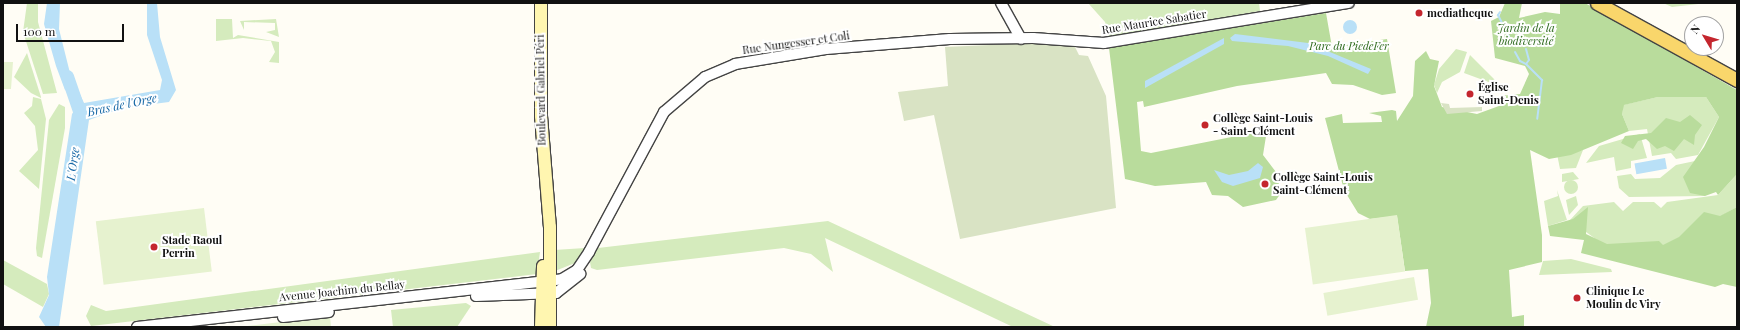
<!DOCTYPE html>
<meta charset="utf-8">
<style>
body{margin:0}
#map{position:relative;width:1740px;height:330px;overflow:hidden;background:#fffdf5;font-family:"Playfair Display",serif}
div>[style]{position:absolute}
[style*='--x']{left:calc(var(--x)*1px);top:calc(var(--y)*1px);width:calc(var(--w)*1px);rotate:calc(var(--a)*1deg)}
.green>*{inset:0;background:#d5ebbd}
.round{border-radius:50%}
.forest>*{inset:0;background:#b9dc9c}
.cemetery>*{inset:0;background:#d9e3c4}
.pitch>*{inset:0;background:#e6f2cf;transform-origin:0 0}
.water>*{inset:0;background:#b9e0f7;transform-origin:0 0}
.stream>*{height:2px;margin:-1px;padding:0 1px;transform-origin:1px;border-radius:1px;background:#b9e0f7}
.river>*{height:13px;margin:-6.5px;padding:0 6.5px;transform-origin:6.5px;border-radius:6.5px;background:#b9e0f7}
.roads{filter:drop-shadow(1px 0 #444) drop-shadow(-1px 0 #444) drop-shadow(0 1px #444) drop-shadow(0 -1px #444)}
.tertiary>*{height:10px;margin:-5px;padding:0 5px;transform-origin:5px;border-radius:5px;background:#fff}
.secondary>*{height:12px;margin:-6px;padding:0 6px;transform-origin:6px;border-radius:6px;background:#fff6b0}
.primary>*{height:13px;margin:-6.5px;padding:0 6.5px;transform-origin:6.5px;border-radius:6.5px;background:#f9d66b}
.dots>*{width:11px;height:11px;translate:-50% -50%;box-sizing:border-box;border:2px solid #fff;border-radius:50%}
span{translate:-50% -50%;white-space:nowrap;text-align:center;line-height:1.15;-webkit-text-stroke:4px #fff;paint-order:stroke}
.poi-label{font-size:11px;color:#111;font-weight:700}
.left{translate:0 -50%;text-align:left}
.street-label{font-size:11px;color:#111}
.park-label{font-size:11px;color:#2f6b1f;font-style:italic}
.water-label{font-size:12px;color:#1768a6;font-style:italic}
.frame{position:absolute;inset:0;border:4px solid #111;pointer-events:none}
.north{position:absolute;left:1684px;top:16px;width:40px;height:40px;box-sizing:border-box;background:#fff;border:1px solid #a0a0a0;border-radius:50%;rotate:308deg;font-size:11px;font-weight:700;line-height:16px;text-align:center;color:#111}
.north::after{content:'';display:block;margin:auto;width:14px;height:18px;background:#c4262e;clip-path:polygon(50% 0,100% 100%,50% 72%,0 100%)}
.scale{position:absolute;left:16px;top:24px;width:108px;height:18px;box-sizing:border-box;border:2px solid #111;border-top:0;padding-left:5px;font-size:12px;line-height:14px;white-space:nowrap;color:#111;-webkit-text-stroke:3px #fff;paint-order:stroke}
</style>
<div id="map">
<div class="green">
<div style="clip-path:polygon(27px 3px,38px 3px,38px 22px,57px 93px,43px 94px,23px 32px)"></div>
<div style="clip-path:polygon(1088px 3px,1259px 3px,1260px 11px,1109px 37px,1105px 22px)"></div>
<div style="clip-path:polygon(1663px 3px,1707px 3px,1672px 7px)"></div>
<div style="clip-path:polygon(216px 19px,232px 19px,233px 38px,238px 35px,279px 42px,279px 63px,269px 62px,275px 52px,271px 41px,243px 38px,216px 41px)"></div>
<div style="clip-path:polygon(276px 19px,279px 37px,266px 32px,275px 30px,275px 23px,244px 22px,244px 30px,240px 21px)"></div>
<div style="clip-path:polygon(1456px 49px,1467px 52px,1460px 72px,1442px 82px,1437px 93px,1434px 85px,1439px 69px)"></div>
<div style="clip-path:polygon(27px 53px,41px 97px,41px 98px,31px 93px,14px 77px)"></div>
<div style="clip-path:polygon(1470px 55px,1502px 87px,1464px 73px)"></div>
<div style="clip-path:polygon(33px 97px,41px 99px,46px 119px,39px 189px,19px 171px,38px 150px,35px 126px,24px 113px,32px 106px)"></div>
<div style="clip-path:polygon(1658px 97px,1706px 97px,1719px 117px,1698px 155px,1676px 159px,1671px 153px,1652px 156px,1647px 129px,1629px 131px,1622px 114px,1623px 105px)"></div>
<div style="clip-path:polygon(59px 104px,65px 107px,65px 128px,42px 258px,37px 256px,36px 248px,49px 120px)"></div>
<div style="clip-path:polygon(1640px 134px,1647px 158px,1631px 161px,1631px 168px,1616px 171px,1614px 157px,1586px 163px,1599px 146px)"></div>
<div style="clip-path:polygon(1583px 150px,1576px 168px,1560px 169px,1557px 154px)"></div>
<div style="clip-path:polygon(1695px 161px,1705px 196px,1629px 197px,1619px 188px,1617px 176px,1631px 174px,1635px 179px,1660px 178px,1676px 165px)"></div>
<div style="clip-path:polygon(1573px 172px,1579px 179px,1562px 182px,1562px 174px)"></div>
<div style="clip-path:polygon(1737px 174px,1737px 207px,1665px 248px,1605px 246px,1570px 220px,1583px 206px,1614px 202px,1623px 211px,1633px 202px,1654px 202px,1661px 208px,1667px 202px,1718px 195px)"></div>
<div class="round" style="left:1564px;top:180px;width:14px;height:14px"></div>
<div style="clip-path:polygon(1557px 190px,1567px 220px,1548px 226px,1544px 201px,1558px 196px)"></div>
<div style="clip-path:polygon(1576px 196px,1578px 205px,1569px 215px,1566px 200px)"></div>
<div style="clip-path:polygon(828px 221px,1055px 327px,1013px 327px,825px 238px,833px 272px,811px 254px,784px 248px,597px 270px,591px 268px,590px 262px,598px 248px)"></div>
<div style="clip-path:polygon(585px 248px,575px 263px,555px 271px,554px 250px)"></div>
<div style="clip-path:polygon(540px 252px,537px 274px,91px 326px,86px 316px,91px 305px,106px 311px)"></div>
<div style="clip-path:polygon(1571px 259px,1611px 269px,1612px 272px,1539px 275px,1543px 261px)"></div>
<div style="clip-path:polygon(3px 260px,47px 284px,49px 294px,43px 307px,3px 284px)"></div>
<div style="clip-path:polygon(466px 303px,471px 306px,457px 327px,393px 327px,391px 310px)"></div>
</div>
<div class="forest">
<div style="clip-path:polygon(1505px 3px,1522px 3px,1519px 18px,1545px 12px,1560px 14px,1560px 3px,1585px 3px,1737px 90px,1737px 174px,1718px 195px,1716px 192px,1705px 196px,1690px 193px,1683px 177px,1704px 147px,1719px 117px,1706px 97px,1658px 97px,1624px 105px,1622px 114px,1629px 131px,1571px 155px,1549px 159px,1530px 150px,1542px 235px,1542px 262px,1509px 270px,1512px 317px,1524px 315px,1524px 327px,1426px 327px,1431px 303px,1428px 269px,1405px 271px,1397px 216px,1370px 219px,1358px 213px,1344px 190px,1325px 118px,1342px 114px,1343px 123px,1382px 122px,1381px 116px,1369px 113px,1392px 110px,1396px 111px,1397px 121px,1413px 96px,1415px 61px,1426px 51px,1430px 59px,1439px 61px,1434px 86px,1442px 107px,1477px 114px,1499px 106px,1500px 96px,1520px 94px,1529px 74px,1525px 66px,1495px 58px,1491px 21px,1499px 17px)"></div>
<div style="clip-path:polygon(1326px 13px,1332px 47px,1387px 39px,1396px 93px,1382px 95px,1353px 85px,1332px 84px,1326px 73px,1237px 86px,1144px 107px,1143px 101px,1137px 102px,1141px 151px,1151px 153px,1267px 130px,1263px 155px,1276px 172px,1281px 193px,1276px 200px,1243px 207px,1228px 196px,1212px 195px,1206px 182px,1155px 186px,1125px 179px,1109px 48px)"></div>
<div style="clip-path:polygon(1690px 115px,1702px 125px,1695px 135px,1694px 145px,1684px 139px,1674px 151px,1665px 146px,1657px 149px,1646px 139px,1638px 141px,1633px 149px,1621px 143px,1625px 136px,1651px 133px,1666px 118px,1680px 122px)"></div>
<div style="clip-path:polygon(1588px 207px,1586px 234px,1607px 244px,1659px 241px,1663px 245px,1679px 237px,1704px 212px,1720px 216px,1737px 207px,1737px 287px,1723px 284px,1715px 287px,1581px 253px,1584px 240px,1550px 236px,1548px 226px,1573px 219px)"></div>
</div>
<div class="cemetery">
<div style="clip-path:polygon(1037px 43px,1075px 47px,1079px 55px,1088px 56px,1106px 96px,1116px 208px,960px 239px,934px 115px,904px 121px,898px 92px,948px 86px,945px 47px)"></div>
<div style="clip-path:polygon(1441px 103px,1449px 104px,1450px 108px,1482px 107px,1482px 111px,1447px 114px)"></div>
</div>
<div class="pitch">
<div style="clip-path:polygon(3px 62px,13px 62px,11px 89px,3px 89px)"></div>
<div style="left:204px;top:208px;width:64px;height:109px;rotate:83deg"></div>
<div style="left:1397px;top:215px;width:57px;height:93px;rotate:82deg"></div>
<div style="left:1414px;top:277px;width:23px;height:92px;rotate:80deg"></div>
<div style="clip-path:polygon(330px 316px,331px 327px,239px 327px)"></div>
</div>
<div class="water">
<div style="clip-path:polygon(47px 3px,60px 3px,59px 29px,70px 73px,84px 103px,160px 90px,162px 80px,147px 35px,147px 3px,157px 3px,160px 37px,176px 90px,169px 102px,122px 108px,89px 120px,59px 327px,46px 327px,39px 317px,49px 295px,47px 277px,72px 114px,79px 104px,75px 94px,65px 90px,56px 66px,44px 24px)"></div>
<div class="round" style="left:1343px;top:20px;width:14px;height:14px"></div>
<div style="clip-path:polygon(1235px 34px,1308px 43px,1371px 69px,1368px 74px,1328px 56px,1288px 46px,1232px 41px,1230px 38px)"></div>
<div style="clip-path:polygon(1224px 38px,1224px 44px,1145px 88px,1145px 81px)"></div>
<div style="left:1665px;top:158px;width:11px;height:31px;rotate:80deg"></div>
<div style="clip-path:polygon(1258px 163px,1263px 167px,1260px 178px,1233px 186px,1222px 182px,1214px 170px,1229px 175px,1248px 171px)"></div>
</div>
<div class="stream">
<div style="--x:1500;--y:12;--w:4;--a:124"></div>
<div style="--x:1498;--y:15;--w:31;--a:63"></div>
<div style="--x:1512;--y:43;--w:12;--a:9"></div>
<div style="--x:1526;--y:49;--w:11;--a:75"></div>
<div style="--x:1529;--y:60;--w:5;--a:127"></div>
<div style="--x:1526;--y:64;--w:23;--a:45"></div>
<div style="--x:1542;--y:80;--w:39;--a:97"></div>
<div style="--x:1515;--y:52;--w:10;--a:61"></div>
<div style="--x:1520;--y:61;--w:7;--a:27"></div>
</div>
<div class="river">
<div style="--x:67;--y:76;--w:39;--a:71"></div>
<div style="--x:80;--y:113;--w:9;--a:96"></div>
</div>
<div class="roads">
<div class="tertiary">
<div style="--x:1001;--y:3;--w:41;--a:60.9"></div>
<div style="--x:476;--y:296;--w:80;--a:-2.1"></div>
<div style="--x:556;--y:293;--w:31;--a:-38"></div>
<div style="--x:283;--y:317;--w:46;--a:-6.2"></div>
<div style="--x:137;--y:327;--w:428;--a:-6.4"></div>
<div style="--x:562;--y:279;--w:17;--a:-31"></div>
<div style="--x:577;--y:270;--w:22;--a:-56"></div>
<div style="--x:589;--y:252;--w:159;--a:-61.8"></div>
<div style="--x:664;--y:112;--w:54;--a:-40.5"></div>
<div style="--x:705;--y:77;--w:33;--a:-23"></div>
<div style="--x:735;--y:64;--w:92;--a:-9.4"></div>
<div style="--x:826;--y:49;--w:124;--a:-4.6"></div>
<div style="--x:950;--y:39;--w:83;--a:-0.7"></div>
<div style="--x:1033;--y:38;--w:71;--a:4"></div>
<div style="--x:1104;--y:43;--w:248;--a:-9.3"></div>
</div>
<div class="secondary">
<div style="--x:541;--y:3;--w:113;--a:90"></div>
<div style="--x:541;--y:116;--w:111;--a:85.4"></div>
<div style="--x:550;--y:227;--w:100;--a:90"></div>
<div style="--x:541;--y:327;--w:61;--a:-88.1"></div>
</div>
<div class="primary">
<div style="--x:1597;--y:3;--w:160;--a:28.8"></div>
</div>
</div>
<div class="dots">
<div style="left:1419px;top:13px;background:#c4262e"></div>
<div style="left:1470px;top:94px;background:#c4262e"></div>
<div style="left:1205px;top:125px;background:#c4262e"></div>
<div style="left:1265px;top:184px;background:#c4262e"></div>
<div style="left:154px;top:247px;background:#c4262e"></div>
<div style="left:1577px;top:298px;background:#c4262e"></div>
</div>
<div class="poi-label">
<span class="left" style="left:1427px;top:13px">mediatheque</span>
<span class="left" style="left:1478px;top:94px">Église<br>Saint-Denis</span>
<span class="left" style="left:1213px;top:125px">Collège Saint-Louis<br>- Saint-Clément</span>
<span class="left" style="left:1273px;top:184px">Collège Saint-Louis<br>Saint-Clément</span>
<span class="left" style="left:162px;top:247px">Stade Raoul<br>Perrin</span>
<span class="left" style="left:1586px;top:298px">Clinique Le<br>Moulin de Viry</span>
</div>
<div class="street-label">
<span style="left:1154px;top:22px;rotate:-9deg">Rue Maurice Sabatier</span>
<span style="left:796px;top:43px;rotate:-8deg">Rue Nungesser et Coli</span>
<span style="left:541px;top:90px;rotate:-91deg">Boulevard Gabriel Péri</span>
<span style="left:342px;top:291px;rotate:-6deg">Avenue Joachim du Bellay</span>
</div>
<div class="park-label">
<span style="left:1526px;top:35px">Jardin de la<br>biodiversité</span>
<span style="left:1349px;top:46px">Parc du PiedeFer</span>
</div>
<div class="water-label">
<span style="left:122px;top:105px;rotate:-12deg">Bras de l'Orge</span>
<span style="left:73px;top:164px;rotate:-82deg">L'Orge</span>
</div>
<div class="frame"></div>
<div class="north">N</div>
<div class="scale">100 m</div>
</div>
